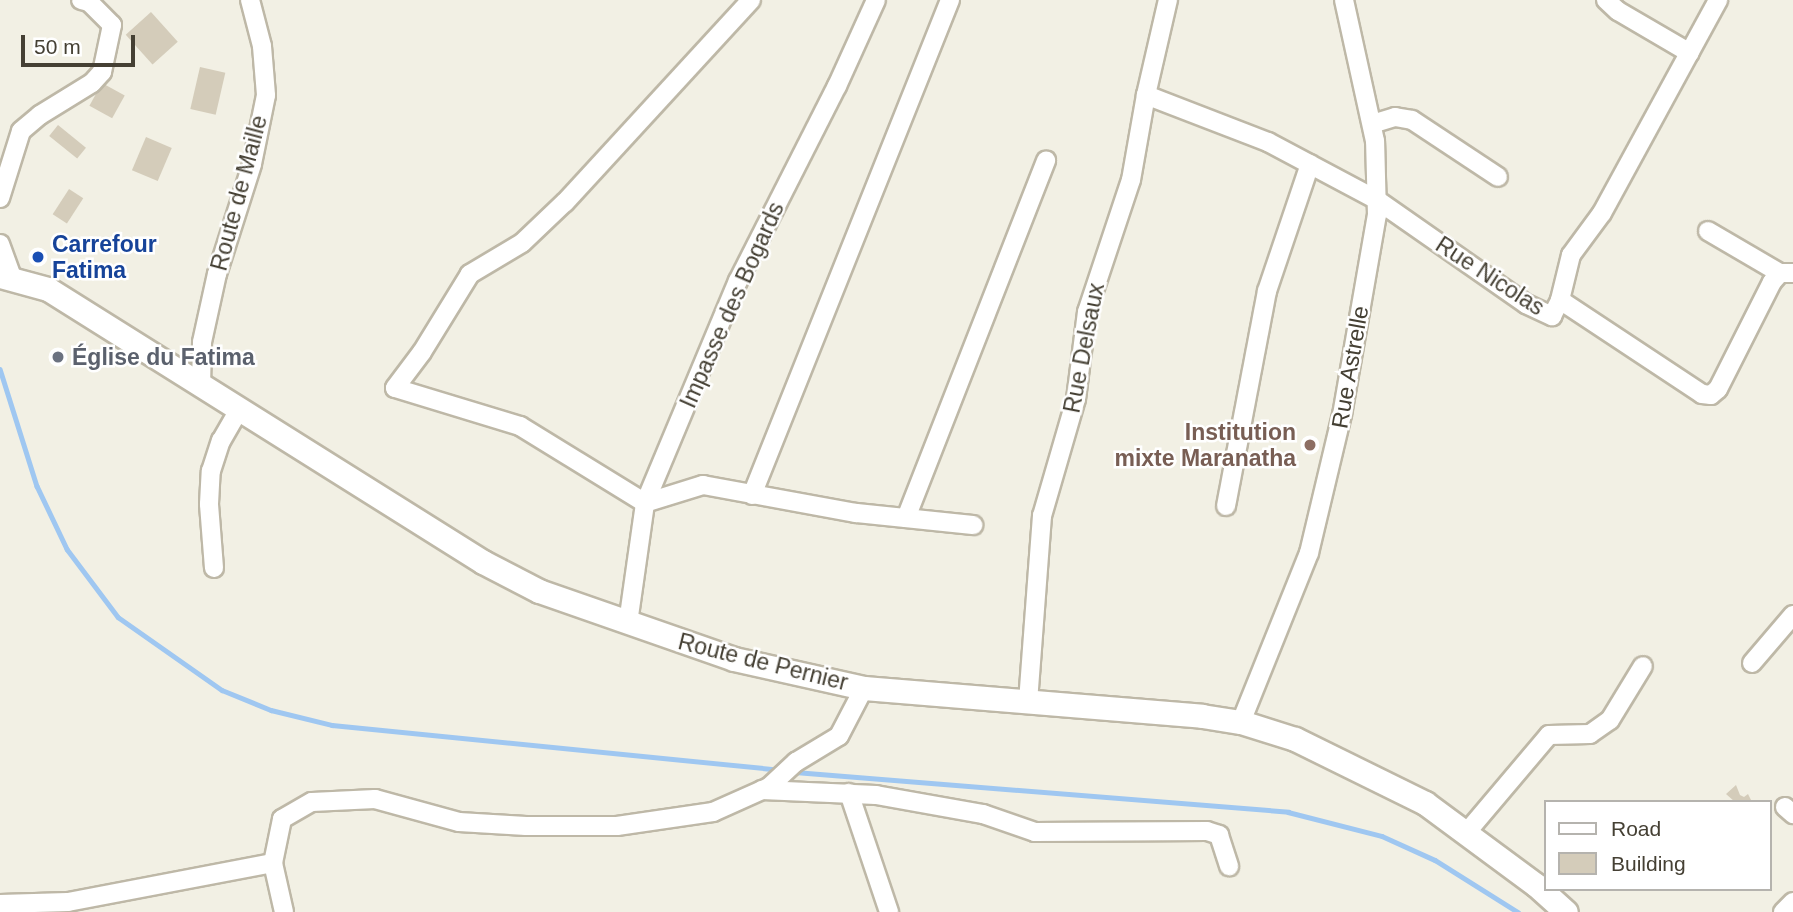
<!DOCTYPE html>
<meta charset="utf-8">
<style>
body{margin:0}
#map{position:relative;width:1793px;height:912px;overflow:hidden;background:#f2f0e4;font-family:Arial,sans-serif}
div>[style]{position:absolute}
[style*='--x']{left:calc(var(--x)*1px);top:calc(var(--y)*1px);width:calc(var(--w)*1px);rotate:calc(var(--a)*1deg)}
.stream>*{height:4.5px;margin:-2.25px;padding:0 2.25px;transform-origin:2.25px;border-radius:2.25px;background:#9fc7f1}
.building>*{inset:0;background:#d4ccba;transform-origin:0 0}
.roads{filter:drop-shadow(2px 0 #beb8a7) drop-shadow(-2px 0 #beb8a7) drop-shadow(0 2px #beb8a7) drop-shadow(0 -2px #beb8a7)}
.minor>*{height:18px;margin:-9px;padding:0 9px;transform-origin:9px;border-radius:9px;background:#fff}
.tertiary>*{height:23px;margin:-11.5px;padding:0 11.5px;transform-origin:11.5px;border-radius:11.5px;background:#fff}
.dots>*{width:19px;height:19px;translate:-50% -50%;box-sizing:border-box;border:4px solid #fff;border-radius:50%}
span{translate:-50% -50%;white-space:nowrap;text-align:center;line-height:1.15;-webkit-text-stroke:5px #fff;paint-order:stroke}
.street-label{font-size:23px;color:#454034}
.transit-label{font-size:23px;color:#164399;font-weight:700}
.left{translate:0 -50%;text-align:left}
.worship-label{font-size:23px;color:#5b616d;font-weight:700}
.education-label{font-size:23px;color:#785e54;font-weight:700}
.right{translate:-100% -50%;text-align:right}
.legend{position:absolute;left:1544px;top:800px;width:228px;height:91px;box-sizing:border-box;background:#fff;border:2px solid #b5b3ae;margin:0;padding:9px 12px;list-style:none;font-size:21px;color:#454034}
.legend li{display:flex;align-items:center;gap:14px;height:35px}
.legend b{width:35px;border:2px solid #b5b3ae}
.scale{position:absolute;left:21px;top:35px;width:114px;height:32px;box-sizing:border-box;border:4px solid #454034;border-top:0;padding-left:9px;font-size:21px;line-height:24px;white-space:nowrap;color:#454034;-webkit-text-stroke:5px #fff;paint-order:stroke}
</style>
<div id="map">
<div class="stream">
<div style="--x:0;--y:369;--w:123;--a:72.5"></div>
<div style="--x:37;--y:486;--w:70;--a:64.5"></div>
<div style="--x:67;--y:549;--w:85;--a:53.1"></div>
<div style="--x:118;--y:617;--w:127;--a:35.1"></div>
<div style="--x:222;--y:690;--w:53;--a:22.2"></div>
<div style="--x:271;--y:710;--w:63;--a:13.8"></div>
<div style="--x:332;--y:725;--w:449;--a:5.7"></div>
<div style="--x:795;--y:772;--w:495;--a:4.6"></div>
<div style="--x:1288;--y:812;--w:97;--a:14.3"></div>
<div style="--x:1382;--y:836;--w:58;--a:24.4"></div>
<div style="--x:1435;--y:860;--w:98;--a:32.1"></div>
</div>
<div class="building">
<div style="left:151px;top:12px;width:40px;height:34px;rotate:48deg"></div>
<div style="left:200px;top:67px;width:26px;height:43px;rotate:13deg"></div>
<div style="left:102px;top:83px;width:26px;height:26px;rotate:29deg"></div>
<div style="left:58px;top:125px;width:36px;height:14px;rotate:39deg"></div>
<div style="left:146px;top:137px;width:28px;height:36px;rotate:23deg"></div>
<div style="left:69px;top:189px;width:17px;height:30px;rotate:33deg"></div>
<div style="clip-path:polygon(1736px 785px,1740px 795px,1744px 797px,1748px 794px,1752px 802px,1735px 802px,1726px 794px)"></div>
</div>
<div class="roads">
<div class="minor">
<div style="--x:751;--y:0;--w:275;--a:132.6"></div>
<div style="--x:565;--y:202;--w:59;--a:136.4"></div>
<div style="--x:522;--y:243;--w:61;--a:149.2"></div>
<div style="--x:470;--y:274;--w:92;--a:121.6"></div>
<div style="--x:422;--y:352;--w:45;--a:126.9"></div>
<div style="--x:395;--y:388;--w:131;--a:16.9"></div>
<div style="--x:520;--y:426;--w:147;--a:31.6"></div>
<div style="--x:645;--y:503;--w:61;--a:-17.2"></div>
<div style="--x:703;--y:485;--w:156;--a:10.4"></div>
<div style="--x:856;--y:513;--w:118;--a:5.9"></div>
<div style="--x:1606;--y:0;--w:16;--a:43"></div>
<div style="--x:1618;--y:11;--w:83;--a:30.3"></div>
<div style="--x:1146;--y:95;--w:131;--a:21.1"></div>
<div style="--x:1268;--y:142;--w:123;--a:28"></div>
<div style="--x:1377;--y:200;--w:182;--a:34.9"></div>
<div style="--x:1526;--y:304;--w:29;--a:25"></div>
<div style="--x:1552;--y:316;--w:18;--a:-63"></div>
<div style="--x:1560;--y:300;--w:46;--a:-76.3"></div>
<div style="--x:1571;--y:255;--w:52;--a:-53.6"></div>
<div style="--x:1602;--y:213;--w:243;--a:-61.4"></div>
<div style="--x:1372;--y:124;--w:24;--a:-17"></div>
<div style="--x:1395;--y:117;--w:17;--a:10"></div>
<div style="--x:1412;--y:120;--w:103;--a:33.5"></div>
<div style="--x:0;--y:198;--w:70;--a:-72.6"></div>
<div style="--x:21;--y:131;--w:25;--a:-40"></div>
<div style="--x:40;--y:115;--w:61;--a:-31.6"></div>
<div style="--x:92;--y:83;--w:15;--a:-48"></div>
<div style="--x:102;--y:72;--w:48;--a:-78"></div>
<div style="--x:112;--y:25;--w:33;--a:-135"></div>
<div style="--x:89;--y:2;--w:8;--a:-166"></div>
<div style="--x:1708;--y:231;--w:83;--a:30.3"></div>
<div style="--x:0;--y:244;--w:37;--a:70"></div>
<div style="--x:1560;--y:300;--w:170;--a:33.5"></div>
<div style="--x:1702;--y:394;--w:9;--a:6"></div>
<div style="--x:1711;--y:395;--w:9;--a:-41"></div>
<div style="--x:1718;--y:389;--w:120;--a:-63.2"></div>
<div style="--x:1772;--y:282;--w:12;--a:-48"></div>
<div style="--x:1780;--y:273;--w:13;--a:0"></div>
<div style="--x:201;--y:387;--w:45;--a:-88.7"></div>
<div style="--x:202;--y:342;--w:70;--a:-77.6"></div>
<div style="--x:217;--y:274;--w:115;--a:-72.3"></div>
<div style="--x:252;--y:164;--w:70;--a:-78.5"></div>
<div style="--x:266;--y:95;--w:49;--a:-94.7"></div>
<div style="--x:262;--y:46;--w:48;--a:-104.6"></div>
<div style="--x:752;--y:495;--w:533;--a:-68.2"></div>
<div style="--x:1226;--y:506;--w:219;--a:-79.2"></div>
<div style="--x:1267;--y:291;--w:134;--a:-71.3"></div>
<div style="--x:906;--y:518;--w:384;--a:-68.6"></div>
<div style="--x:214;--y:568;--w:64;--a:-94.5"></div>
<div style="--x:209;--y:504;--w:33;--a:-87"></div>
<div style="--x:211;--y:471;--w:32;--a:-72"></div>
<div style="--x:221;--y:441;--w:36;--a:-60"></div>
<div style="--x:628;--y:623;--w:121;--a:-81.9"></div>
<div style="--x:645;--y:503;--w:241;--a:-67.3"></div>
<div style="--x:738;--y:281;--w:219;--a:-63.1"></div>
<div style="--x:837;--y:86;--w:94;--a:-65.6"></div>
<div style="--x:1752;--y:663;--w:63;--a:-49.5"></div>
<div style="--x:1028;--y:702;--w:187;--a:-85.7"></div>
<div style="--x:1042;--y:516;--w:122;--a:-73.8"></div>
<div style="--x:1076;--y:399;--w:88;--a:-82.8"></div>
<div style="--x:1087;--y:312;--w:139;--a:-71.6"></div>
<div style="--x:1131;--y:180;--w:86;--a:-80"></div>
<div style="--x:1146;--y:95;--w:98;--a:-77"></div>
<div style="--x:1241;--y:722;--w:182;--a:-68.1"></div>
<div style="--x:1309;--y:553;--w:142;--a:-76.6"></div>
<div style="--x:1342;--y:415;--w:203;--a:-80.1"></div>
<div style="--x:1377;--y:215;--w:74;--a:-91.5"></div>
<div style="--x:1375;--y:141;--w:144;--a:-102.4"></div>
<div style="--x:762;--y:790;--w:114;--a:2.5"></div>
<div style="--x:876;--y:795;--w:109;--a:10.1"></div>
<div style="--x:983;--y:814;--w:55;--a:19.1"></div>
<div style="--x:1035;--y:832;--w:172;--a:-0.3"></div>
<div style="--x:1207;--y:831;--w:13;--a:18"></div>
<div style="--x:1219;--y:835;--w:33;--a:72"></div>
<div style="--x:849;--y:793;--w:126;--a:71.4"></div>
<div style="--x:1785;--y:807;--w:11;--a:41"></div>
<div style="--x:1467;--y:832;--w:127;--a:-49.8"></div>
<div style="--x:1549;--y:735;--w:41;--a:-1.4"></div>
<div style="--x:1590;--y:734;--w:24;--a:-35"></div>
<div style="--x:1610;--y:720;--w:63;--a:-58.6"></div>
<div style="--x:0;--y:904;--w:68;--a:-1.7"></div>
<div style="--x:68;--y:902;--w:209;--a:-10.8"></div>
<div style="--x:284;--y:912;--w:50;--a:-102.7"></div>
<div style="--x:273;--y:863;--w:45;--a:-78.4"></div>
<div style="--x:282;--y:819;--w:34;--a:-30"></div>
<div style="--x:312;--y:802;--w:63;--a:-2.7"></div>
<div style="--x:375;--y:799;--w:87;--a:15.3"></div>
<div style="--x:459;--y:822;--w:67;--a:3.4"></div>
<div style="--x:526;--y:826;--w:91;--a:0"></div>
<div style="--x:617;--y:826;--w:97;--a:-8.3"></div>
<div style="--x:713;--y:812;--w:61;--a:-24.1"></div>
<div style="--x:769;--y:787;--w:37;--a:-43"></div>
<div style="--x:796;--y:762;--w:50;--a:-31.2"></div>
<div style="--x:839;--y:736;--w:54;--a:-62.5"></div>
<div style="--x:1783;--y:912;--w:14;--a:-45"></div>
</div>
<div class="tertiary">
<div style="--x:0;--y:276;--w:50;--a:15.2"></div>
<div style="--x:48;--y:289;--w:514;--a:32.11"></div>
<div style="--x:483;--y:562;--w:63;--a:27.4"></div>
<div style="--x:539;--y:591;--w:207;--a:19.2"></div>
<div style="--x:734;--y:659;--w:133;--a:12.6"></div>
<div style="--x:864;--y:688;--w:339;--a:4.7"></div>
<div style="--x:1202;--y:716;--w:39;--a:9"></div>
<div style="--x:1241;--y:722;--w:57;--a:17.5"></div>
<div style="--x:1295;--y:739;--w:145;--a:26.2"></div>
<div style="--x:1425;--y:803;--w:138;--a:36.5"></div>
<div style="--x:1536;--y:885;--w:40;--a:42"></div>
</div>
</div>
<div class="dots">
<div style="left:38px;top:257px;background:#1a4fb4"></div>
<div style="left:58px;top:357px;background:#6b7280"></div>
<div style="left:1310px;top:445px;background:#8d6e63"></div>
</div>
<div class="street-label">
<span style="left:239px;top:193px;rotate:-75deg">Route de Maille</span>
<span style="left:1490px;top:276px;rotate:33deg">Rue Nicolas</span>
<span style="left:732px;top:305px;rotate:-66deg">Impasse des Bogards</span>
<span style="left:1084px;top:348px;rotate:-79deg">Rue Delsaux</span>
<span style="left:1350px;top:367px;rotate:-80deg">Rue Astrelle</span>
<span style="left:763px;top:662px;rotate:14deg">Route de Pernier</span>
</div>
<div class="transit-label">
<span class="left" style="left:52px;top:257px">Carrefour<br>Fatima</span>
</div>
<div class="worship-label">
<span class="left" style="left:72px;top:357px">Église du Fatima</span>
</div>
<div class="education-label">
<span class="right" style="left:1296px;top:445px">Institution<br>mixte Maranatha</span>
</div>
<ul class="legend">
<li><b style="height:9px;background:#fff"></b>Road</li>
<li><b style="height:19px;background:#d4ccba"></b>Building</li>
</ul>
<div class="scale">50 m</div>
</div>
